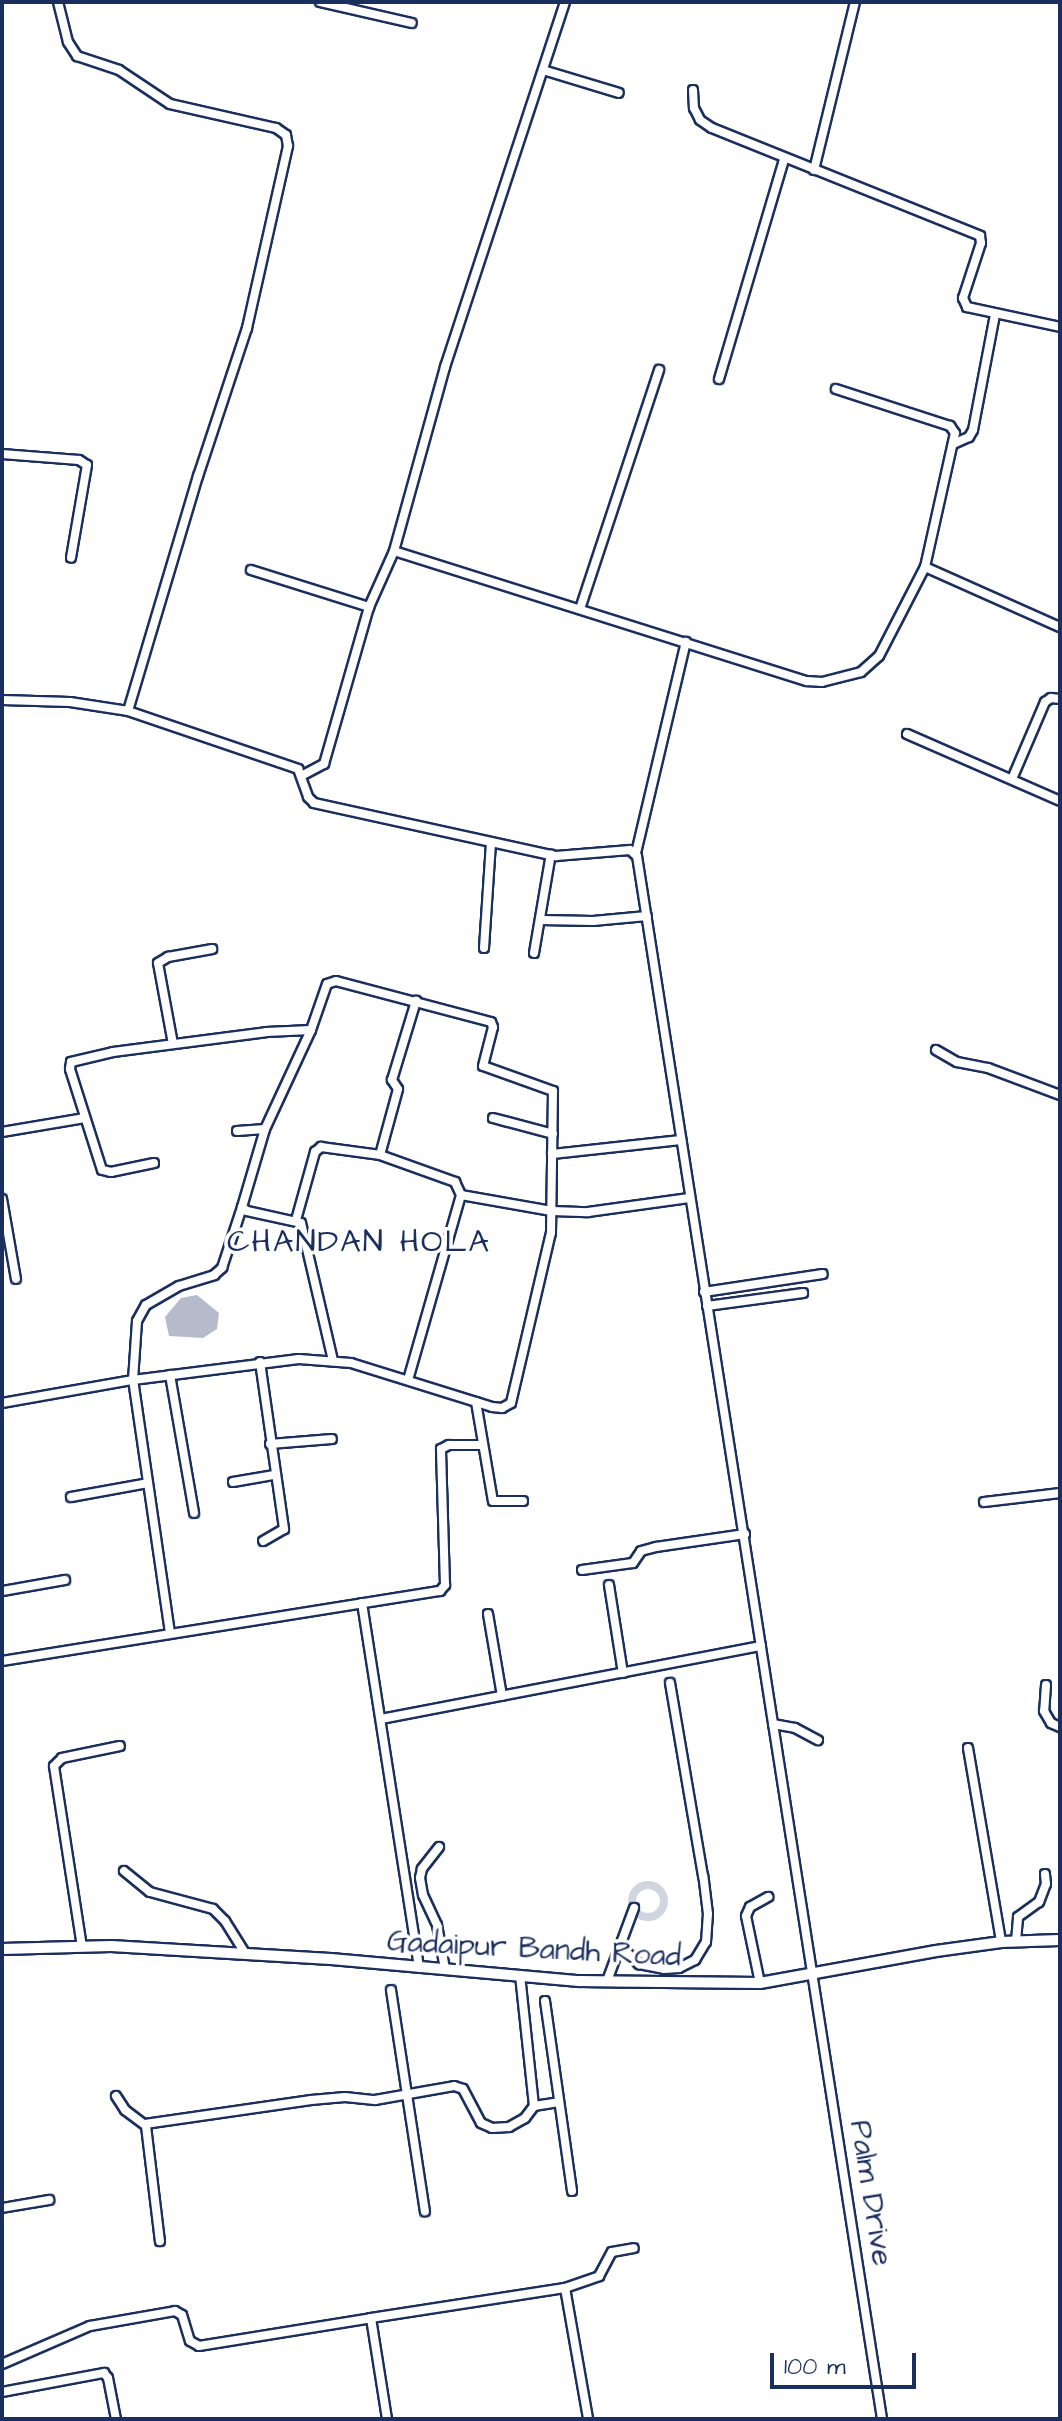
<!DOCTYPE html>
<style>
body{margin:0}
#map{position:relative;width:1062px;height:2421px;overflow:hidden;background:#fff;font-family:"Architects Daughter",sans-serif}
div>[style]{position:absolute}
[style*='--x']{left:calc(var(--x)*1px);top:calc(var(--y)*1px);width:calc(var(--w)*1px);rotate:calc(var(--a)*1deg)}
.water>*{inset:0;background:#b5bbca}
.minor-tunnel>*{height:8px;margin-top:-4px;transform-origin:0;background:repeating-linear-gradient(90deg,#d1d5df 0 8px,transparent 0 12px)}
.minor-tunnel>.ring{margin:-4px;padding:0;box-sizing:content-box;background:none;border:8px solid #d1d5df;border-radius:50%}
.roads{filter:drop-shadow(2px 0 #1b2f5e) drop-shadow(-2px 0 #1b2f5e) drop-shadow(0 2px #1b2f5e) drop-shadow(0 -2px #1b2f5e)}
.minor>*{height:8px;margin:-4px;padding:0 4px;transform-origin:4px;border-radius:4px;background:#fff}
.tertiary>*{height:10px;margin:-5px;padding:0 5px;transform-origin:5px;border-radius:5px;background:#fff}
span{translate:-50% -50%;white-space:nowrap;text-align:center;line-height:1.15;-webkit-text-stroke:7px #fff;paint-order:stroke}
.street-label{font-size:30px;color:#1b2f5e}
.neighbourhood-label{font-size:32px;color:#1b2f5e;letter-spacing:2px}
.frame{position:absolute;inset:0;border:4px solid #1b2f5e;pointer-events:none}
.scale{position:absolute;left:770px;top:2353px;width:146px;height:36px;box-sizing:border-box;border:4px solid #1b2f5e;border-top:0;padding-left:10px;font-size:24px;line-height:28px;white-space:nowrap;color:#1b2f5e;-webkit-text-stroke:6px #fff;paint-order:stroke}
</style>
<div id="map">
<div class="water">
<div style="clip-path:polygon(197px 1295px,219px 1313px,217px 1329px,203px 1338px,169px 1336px,165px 1317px,181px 1298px)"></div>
</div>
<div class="minor-tunnel">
<div class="ring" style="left:632px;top:1885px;width:24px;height:24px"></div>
</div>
<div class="roads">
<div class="minor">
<div style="--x:58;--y:2;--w:41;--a:76"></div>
<div style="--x:68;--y:42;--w:17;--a:57"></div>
<div style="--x:77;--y:56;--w:44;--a:18.4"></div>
<div style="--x:119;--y:70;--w:61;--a:33.7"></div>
<div style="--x:170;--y:104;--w:109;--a:12.8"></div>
<div style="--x:276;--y:128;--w:12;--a:35"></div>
<div style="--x:286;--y:135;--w:11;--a:80"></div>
<div style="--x:288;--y:146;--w:187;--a:102.7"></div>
<div style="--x:247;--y:328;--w:156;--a:108.3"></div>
<div style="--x:198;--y:476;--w:245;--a:106.6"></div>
<div style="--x:320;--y:2;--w:94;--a:12.9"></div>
<div style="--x:543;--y:70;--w:79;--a:16.8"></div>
<div style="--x:693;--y:90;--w:18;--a:87"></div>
<div style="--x:694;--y:108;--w:13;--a:63"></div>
<div style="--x:700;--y:120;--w:14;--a:34"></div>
<div style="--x:712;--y:128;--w:289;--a:21.9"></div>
<div style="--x:980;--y:236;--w:7;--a:82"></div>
<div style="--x:981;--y:243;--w:58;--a:108.1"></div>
<div style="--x:963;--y:298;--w:10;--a:66"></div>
<div style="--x:967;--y:307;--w:95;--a:12.1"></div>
<div style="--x:814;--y:170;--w:173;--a:-76.3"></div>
<div style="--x:719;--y:379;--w:228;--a:-73.5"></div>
<div style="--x:953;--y:444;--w:17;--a:-24"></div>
<div style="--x:969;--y:437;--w:8;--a:-60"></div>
<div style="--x:973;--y:430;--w:117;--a:-79.2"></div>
<div style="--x:2;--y:454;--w:77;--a:4.5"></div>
<div style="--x:79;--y:460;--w:9;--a:32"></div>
<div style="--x:87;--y:465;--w:94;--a:99.8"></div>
<div style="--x:394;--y:551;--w:191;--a:-74.5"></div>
<div style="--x:445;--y:367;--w:384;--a:-71.8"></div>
<div style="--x:925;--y:567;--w:148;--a:24"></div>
<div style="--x:251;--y:570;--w:124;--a:17.4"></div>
<div style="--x:580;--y:609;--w:252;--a:-71.7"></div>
<div style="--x:2;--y:700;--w:68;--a:1.7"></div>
<div style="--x:70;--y:702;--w:59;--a:8.8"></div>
<div style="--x:128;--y:711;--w:180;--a:18.8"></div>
<div style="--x:298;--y:769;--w:30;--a:70"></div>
<div style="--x:308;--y:797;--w:8;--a:45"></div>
<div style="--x:314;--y:803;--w:248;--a:12.4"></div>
<div style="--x:556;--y:856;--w:74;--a:-4.6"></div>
<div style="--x:630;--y:850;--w:9;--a:41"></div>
<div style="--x:637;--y:856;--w:1582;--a:81.09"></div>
<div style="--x:907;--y:734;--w:167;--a:23.6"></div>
<div style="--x:303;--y:775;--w:24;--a:-28"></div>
<div style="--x:324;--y:764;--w:163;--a:-74"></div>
<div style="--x:369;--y:607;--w:61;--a:-65.9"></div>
<div style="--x:394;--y:551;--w:433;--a:17.5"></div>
<div style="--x:807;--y:681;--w:15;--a:4"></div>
<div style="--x:822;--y:682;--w:40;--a:-14.4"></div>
<div style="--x:861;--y:672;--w:24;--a:-42"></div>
<div style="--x:879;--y:656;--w:100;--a:-62.7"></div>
<div style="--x:925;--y:567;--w:137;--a:-77.4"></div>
<div style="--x:955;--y:433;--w:9;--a:-126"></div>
<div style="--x:950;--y:426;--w:120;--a:-162"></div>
<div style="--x:1012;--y:779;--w:84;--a:-66.8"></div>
<div style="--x:1045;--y:702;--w:7;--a:-34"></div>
<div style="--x:1051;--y:698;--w:9;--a:6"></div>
<div style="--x:636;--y:853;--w:217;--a:-76.7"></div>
<div style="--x:541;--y:920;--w:52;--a:1.1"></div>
<div style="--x:593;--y:921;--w:54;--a:-5.3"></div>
<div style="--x:484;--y:948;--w:106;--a:-86.2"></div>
<div style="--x:534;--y:953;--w:100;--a:-80.3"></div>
<div style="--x:173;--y:1044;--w:82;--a:-100.5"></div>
<div style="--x:158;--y:963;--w:12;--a:-31"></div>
<div style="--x:168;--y:957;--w:45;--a:-10.3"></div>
<div style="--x:936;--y:1050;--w:24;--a:30"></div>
<div style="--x:957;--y:1062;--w:32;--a:11"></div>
<div style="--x:988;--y:1068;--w:77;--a:20.6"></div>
<div style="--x:493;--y:1118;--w:62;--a:14.9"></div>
<div style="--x:237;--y:1131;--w:28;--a:-4"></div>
<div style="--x:2;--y:1132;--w:84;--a:-9.6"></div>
<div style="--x:552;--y:1154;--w:130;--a:-6.2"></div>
<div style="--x:380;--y:1155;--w:68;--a:-74.7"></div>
<div style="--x:398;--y:1089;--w:11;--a:-124"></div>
<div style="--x:392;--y:1080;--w:83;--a:-73.1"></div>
<div style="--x:154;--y:1163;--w:44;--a:168.2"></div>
<div style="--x:111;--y:1172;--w:9;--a:-167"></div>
<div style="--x:102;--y:1170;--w:106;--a:-107.6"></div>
<div style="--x:70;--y:1069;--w:7;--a:-82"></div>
<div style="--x:71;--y:1062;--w:43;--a:-13.4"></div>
<div style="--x:113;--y:1052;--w:154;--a:-7.4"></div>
<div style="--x:266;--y:1032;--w:45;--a:-2.5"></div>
<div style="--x:311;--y:1030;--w:109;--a:114.9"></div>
<div style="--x:265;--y:1129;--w:81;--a:106.4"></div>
<div style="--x:242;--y:1207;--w:6;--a:39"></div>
<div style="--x:247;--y:1211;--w:55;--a:12.5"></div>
<div style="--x:301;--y:1223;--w:142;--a:76.9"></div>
<div style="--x:461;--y:1195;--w:92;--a:10"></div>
<div style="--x:552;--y:1211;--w:36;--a:2"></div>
<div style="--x:588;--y:1212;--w:102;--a:-7.9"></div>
<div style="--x:2;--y:1199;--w:81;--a:80.1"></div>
<div style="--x:296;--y:1220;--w:71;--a:-74.4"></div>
<div style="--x:315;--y:1152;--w:8;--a:-40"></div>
<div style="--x:321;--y:1147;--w:60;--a:7.7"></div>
<div style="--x:380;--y:1155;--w:80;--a:19.8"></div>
<div style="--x:455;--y:1182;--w:14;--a:65"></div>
<div style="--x:461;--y:1195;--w:192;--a:106"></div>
<div style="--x:704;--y:1292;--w:120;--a:-8.6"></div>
<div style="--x:707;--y:1306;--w:97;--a:-7.7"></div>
<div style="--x:260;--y:1362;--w:169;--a:81.8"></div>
<div style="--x:284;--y:1529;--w:24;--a:150"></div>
<div style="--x:170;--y:1375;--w:140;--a:80.1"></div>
<div style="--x:476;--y:1402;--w:100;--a:80.3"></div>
<div style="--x:493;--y:1501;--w:30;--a:0"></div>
<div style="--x:2;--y:1403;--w:133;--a:-10"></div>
<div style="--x:133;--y:1380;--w:167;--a:-7.2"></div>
<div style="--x:299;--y:1359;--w:52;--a:4.4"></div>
<div style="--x:351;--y:1363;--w:148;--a:17.3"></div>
<div style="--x:492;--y:1407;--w:10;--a:6"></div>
<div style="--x:502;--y:1408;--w:10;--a:-29"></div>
<div style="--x:511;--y:1403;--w:175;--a:-76.8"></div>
<div style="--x:551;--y:1233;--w:142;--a:-89.2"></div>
<div style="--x:553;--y:1091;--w:74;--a:-160.3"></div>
<div style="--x:483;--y:1066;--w:40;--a:-75.6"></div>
<div style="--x:493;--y:1027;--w:5;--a:-112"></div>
<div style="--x:491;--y:1022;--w:160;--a:-165.2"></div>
<div style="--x:336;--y:981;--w:9;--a:162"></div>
<div style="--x:327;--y:984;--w:49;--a:109.2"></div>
<div style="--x:270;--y:1444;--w:62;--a:-4.6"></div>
<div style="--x:233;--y:1482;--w:42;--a:-9.7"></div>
<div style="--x:71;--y:1497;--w:78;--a:-10.3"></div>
<div style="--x:984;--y:1502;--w:77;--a:-6.8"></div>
<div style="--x:582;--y:1570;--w:51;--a:-7.8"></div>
<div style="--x:633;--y:1563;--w:14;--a:-56"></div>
<div style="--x:641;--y:1551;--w:16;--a:-15"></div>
<div style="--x:656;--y:1547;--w:90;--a:-8.3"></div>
<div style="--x:609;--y:1585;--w:89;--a:81"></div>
<div style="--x:2;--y:1591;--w:64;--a:-9.9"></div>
<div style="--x:362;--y:1603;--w:369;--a:81.1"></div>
<div style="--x:488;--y:1614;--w:83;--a:80.3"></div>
<div style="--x:170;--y:1633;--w:256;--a:-98.3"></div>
<div style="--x:133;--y:1380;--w:59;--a:-86.1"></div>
<div style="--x:137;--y:1321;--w:18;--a:-61"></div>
<div style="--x:146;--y:1305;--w:38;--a:-30"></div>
<div style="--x:179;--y:1286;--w:37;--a:-17"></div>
<div style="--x:214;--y:1275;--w:11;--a:-41"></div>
<div style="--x:222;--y:1268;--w:64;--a:-71.8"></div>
<div style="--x:2;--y:1661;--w:444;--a:-9.1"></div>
<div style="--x:440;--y:1591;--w:8;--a:-50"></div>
<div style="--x:445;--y:1585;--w:136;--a:-91.7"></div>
<div style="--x:441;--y:1449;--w:9;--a:-27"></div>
<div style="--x:449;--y:1445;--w:34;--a:0"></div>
<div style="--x:1046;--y:1685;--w:26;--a:94"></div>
<div style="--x:1044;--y:1711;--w:14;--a:60"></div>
<div style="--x:1051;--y:1723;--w:10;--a:24"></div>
<div style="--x:381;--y:1719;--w:387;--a:-10.9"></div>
<div style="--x:773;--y:1724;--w:22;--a:10"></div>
<div style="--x:795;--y:1728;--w:26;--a:28"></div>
<div style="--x:968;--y:1748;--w:197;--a:80.3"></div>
<div style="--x:439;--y:1847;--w:28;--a:128"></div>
<div style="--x:422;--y:1869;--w:9;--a:103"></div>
<div style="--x:420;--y:1878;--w:17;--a:80"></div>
<div style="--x:423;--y:1895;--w:33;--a:65"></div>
<div style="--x:437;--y:1925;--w:45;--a:79.7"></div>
<div style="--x:124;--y:1871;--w:33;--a:39"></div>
<div style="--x:150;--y:1892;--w:65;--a:15.1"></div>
<div style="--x:213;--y:1909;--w:17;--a:45"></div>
<div style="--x:225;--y:1921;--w:39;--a:58"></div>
<div style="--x:1016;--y:1941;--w:24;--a:-85"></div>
<div style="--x:1018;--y:1917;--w:26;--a:-36"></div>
<div style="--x:1039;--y:1902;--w:19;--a:-69"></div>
<div style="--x:1046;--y:1884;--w:10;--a:-96"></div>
<div style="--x:619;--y:1945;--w:28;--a:44"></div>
<div style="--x:639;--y:1964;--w:25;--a:11"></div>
<div style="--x:664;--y:1969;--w:15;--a:-4"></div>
<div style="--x:679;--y:1968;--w:18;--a:-27"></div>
<div style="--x:695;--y:1960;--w:21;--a:-59"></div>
<div style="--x:706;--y:1942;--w:28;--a:-86"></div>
<div style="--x:708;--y:1914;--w:38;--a:-97"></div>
<div style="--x:703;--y:1876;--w:196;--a:-99.7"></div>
<div style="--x:82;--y:1947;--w:183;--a:-98.8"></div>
<div style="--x:54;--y:1766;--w:11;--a:-45"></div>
<div style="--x:62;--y:1758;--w:59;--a:-11.7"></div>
<div style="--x:607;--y:1981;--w:78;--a:-69.7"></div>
<div style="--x:760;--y:1983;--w:68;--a:-101.8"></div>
<div style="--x:746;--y:1916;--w:10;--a:-66"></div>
<div style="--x:750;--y:1907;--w:21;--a:-29"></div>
<div style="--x:391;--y:1990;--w:224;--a:81.3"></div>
<div style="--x:545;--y:2001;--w:192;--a:81.9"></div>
<div style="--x:116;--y:2096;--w:17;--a:57"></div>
<div style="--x:125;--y:2110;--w:26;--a:37"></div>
<div style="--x:146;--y:2126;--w:116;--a:83.1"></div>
<div style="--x:534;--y:2106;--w:25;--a:-9"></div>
<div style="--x:145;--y:2124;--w:168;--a:-8.2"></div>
<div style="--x:311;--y:2100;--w:34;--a:-5"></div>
<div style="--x:345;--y:2097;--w:30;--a:6"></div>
<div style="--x:375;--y:2100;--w:80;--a:-10"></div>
<div style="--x:454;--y:2086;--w:9;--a:18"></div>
<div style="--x:463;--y:2089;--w:38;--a:62"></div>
<div style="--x:481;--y:2123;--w:12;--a:24"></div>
<div style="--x:492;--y:2128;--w:17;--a:-3"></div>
<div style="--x:509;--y:2127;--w:18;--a:-29"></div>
<div style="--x:525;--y:2118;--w:15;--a:-53"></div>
<div style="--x:534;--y:2106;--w:131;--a:-96.1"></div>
<div style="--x:2;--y:2208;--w:48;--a:-9.7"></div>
<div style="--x:565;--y:2288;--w:36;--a:-19"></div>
<div style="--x:599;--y:2276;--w:27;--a:-62"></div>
<div style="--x:612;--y:2252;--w:22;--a:-10"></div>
<div style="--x:371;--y:2318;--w:196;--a:-8.8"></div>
<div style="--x:565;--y:2288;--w:133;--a:80"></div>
<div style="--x:2;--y:2364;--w:96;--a:-23.4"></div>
<div style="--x:90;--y:2326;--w:86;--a:-10"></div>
<div style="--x:175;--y:2311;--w:8;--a:30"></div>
<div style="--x:182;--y:2315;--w:27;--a:73"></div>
<div style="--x:190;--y:2341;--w:10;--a:29"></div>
<div style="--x:199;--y:2346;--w:174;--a:-9.2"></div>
<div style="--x:371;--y:2318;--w:102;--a:81"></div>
<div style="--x:2;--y:2392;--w:104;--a:-10.6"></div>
<div style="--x:104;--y:2373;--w:6;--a:51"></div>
<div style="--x:108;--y:2378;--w:42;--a:79"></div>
</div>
<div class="tertiary">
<div style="--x:2;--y:1949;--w:109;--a:-1.6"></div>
<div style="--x:111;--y:1946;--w:220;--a:3.4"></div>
<div style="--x:331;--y:1959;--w:249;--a:5.1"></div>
<div style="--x:579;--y:1981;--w:181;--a:0.6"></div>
<div style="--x:760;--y:1983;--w:179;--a:-10.3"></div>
<div style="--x:936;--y:1951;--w:66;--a:-7.9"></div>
<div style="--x:1001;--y:1942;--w:59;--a:-1.9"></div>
</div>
</div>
<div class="street-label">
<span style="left:534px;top:1949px;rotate:3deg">Gadaipur Bandh Road</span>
<span style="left:871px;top:2193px;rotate:81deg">Palm Drive</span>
</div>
<div class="neighbourhood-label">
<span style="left:359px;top:1242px">CHANDAN HOLA</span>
</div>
<div class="frame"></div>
<div class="scale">100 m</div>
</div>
